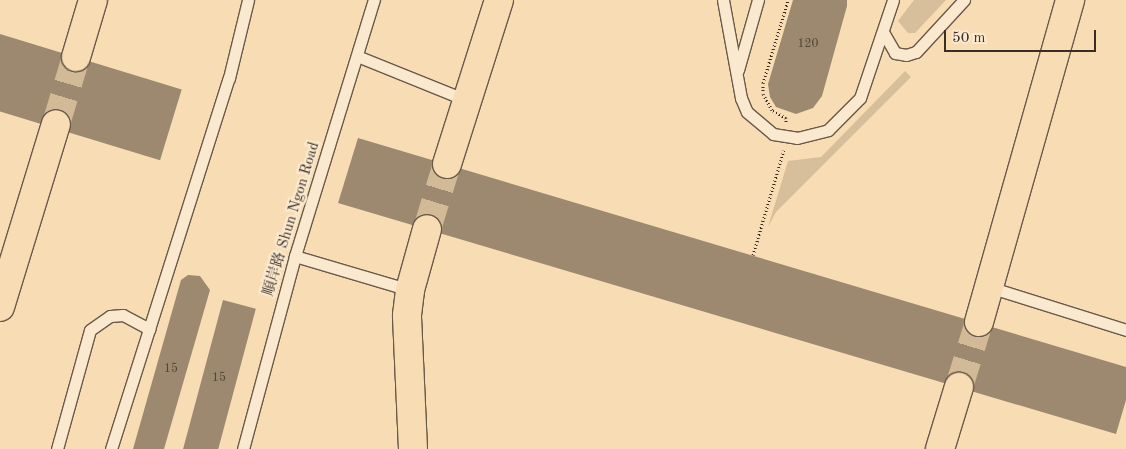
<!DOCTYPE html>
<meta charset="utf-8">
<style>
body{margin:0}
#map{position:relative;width:1126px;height:449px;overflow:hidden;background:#f8ddb4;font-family:"Old Standard TT","Noto Serif TC",serif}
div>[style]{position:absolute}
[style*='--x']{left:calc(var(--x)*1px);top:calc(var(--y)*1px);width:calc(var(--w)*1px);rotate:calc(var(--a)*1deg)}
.green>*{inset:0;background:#d8bf9c}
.building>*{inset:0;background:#9c896f;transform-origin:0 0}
.highway-tunnel>*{height:28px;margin-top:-14px;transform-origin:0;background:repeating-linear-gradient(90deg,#d2ba97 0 28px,transparent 0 42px)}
.path>*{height:3px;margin-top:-1.5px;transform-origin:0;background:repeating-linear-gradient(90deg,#392d25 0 1px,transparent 0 3.5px)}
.roads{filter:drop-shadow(1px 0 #695949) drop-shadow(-1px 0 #695949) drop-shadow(0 1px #695949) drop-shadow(0 -1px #695949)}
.lane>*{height:11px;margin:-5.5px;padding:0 5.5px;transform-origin:5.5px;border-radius:5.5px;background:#fae9ce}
.highway>*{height:28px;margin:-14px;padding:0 14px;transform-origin:14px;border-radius:14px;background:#f8ddb4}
span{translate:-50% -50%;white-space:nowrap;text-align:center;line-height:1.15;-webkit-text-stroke:4.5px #fae9ce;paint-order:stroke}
.number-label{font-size:12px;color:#524438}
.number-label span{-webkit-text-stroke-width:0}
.street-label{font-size:15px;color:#392d25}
.scale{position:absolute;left:944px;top:30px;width:152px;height:22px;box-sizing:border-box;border:2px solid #392d25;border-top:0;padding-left:6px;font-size:15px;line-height:18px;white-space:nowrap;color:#392d25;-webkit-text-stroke:4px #fae9ce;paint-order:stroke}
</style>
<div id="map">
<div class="green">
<div style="clip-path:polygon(914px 0,946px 0,915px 33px,908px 33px,898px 21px)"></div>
<div style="clip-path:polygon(905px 71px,911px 77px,776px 212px,768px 227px,788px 161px,821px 157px)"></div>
</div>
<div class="building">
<div style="clip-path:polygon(793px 0,847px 0,847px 6px,822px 96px,813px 108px,796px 114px,776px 107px,770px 97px,768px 84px)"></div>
<div style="left:0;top:34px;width:190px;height:74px;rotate:17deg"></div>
<div style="clip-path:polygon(358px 138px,1126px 367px,1126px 400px,1116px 434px,338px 203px)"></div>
<div style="clip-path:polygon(188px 275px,200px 276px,210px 290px,164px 449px,133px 449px,181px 280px)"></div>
<div style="left:223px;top:300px;width:34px;height:155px;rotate:15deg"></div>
</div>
<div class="highway-tunnel">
<div style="--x:56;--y:124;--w:70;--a:-73.4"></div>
<div style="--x:427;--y:229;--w:68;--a:-72.9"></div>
<div style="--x:959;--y:387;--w:68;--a:-72.9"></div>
</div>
<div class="path">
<div style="--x:786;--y:122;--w:4;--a:-90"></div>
<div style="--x:786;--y:118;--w:16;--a:-150"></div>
<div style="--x:772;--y:110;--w:18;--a:-119"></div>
<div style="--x:763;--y:94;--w:11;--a:-90"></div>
<div style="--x:763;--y:83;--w:87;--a:-73.2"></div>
<div style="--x:753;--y:255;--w:109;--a:-73.6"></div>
</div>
<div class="roads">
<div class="lane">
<div style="--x:723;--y:0;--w:100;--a:79.6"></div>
<div style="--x:741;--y:98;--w:15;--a:67"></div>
<div style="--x:747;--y:112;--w:34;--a:40"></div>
<div style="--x:773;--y:134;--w:24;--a:9"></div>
<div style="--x:797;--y:138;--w:32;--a:-14"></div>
<div style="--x:828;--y:130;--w:45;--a:-45"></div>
<div style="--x:860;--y:98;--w:103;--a:-71.4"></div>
<div style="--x:883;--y:32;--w:24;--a:60"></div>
<div style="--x:895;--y:53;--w:11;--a:10"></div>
<div style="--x:906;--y:55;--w:10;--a:-17"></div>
<div style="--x:916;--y:52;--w:71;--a:-47.3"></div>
<div style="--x:357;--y:56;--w:118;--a:22"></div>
<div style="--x:738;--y:70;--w:73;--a:-74.1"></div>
<div style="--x:295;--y:256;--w:120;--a:16.5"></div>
<div style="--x:989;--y:287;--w:144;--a:17.4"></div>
<div style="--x:57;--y:449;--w:123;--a:-74.5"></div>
<div style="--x:90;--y:330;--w:24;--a:-35"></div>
<div style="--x:110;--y:316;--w:13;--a:-4"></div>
<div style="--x:123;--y:315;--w:30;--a:28"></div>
<div style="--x:111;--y:449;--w:389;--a:-72.4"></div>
<div style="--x:229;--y:78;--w:80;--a:-76.3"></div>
<div style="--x:243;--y:449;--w:200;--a:-74.9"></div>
<div style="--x:295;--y:256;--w:268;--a:-72.9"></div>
</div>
<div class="highway">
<div style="--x:76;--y:57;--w:59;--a:-73.4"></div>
<div style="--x:447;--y:164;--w:172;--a:-72.4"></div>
<div style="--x:0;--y:307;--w:191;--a:-73"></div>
<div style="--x:979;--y:322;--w:335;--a:-74.2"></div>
<div style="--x:413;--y:449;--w:134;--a:-92.6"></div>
<div style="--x:407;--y:315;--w:25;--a:-83"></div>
<div style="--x:410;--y:290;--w:63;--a:-74.4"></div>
<div style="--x:940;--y:449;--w:65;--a:-73"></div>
</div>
</div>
<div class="number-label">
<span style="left:808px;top:45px">120</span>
<span style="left:171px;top:370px">15</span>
<span style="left:219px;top:379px">15</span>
</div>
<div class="street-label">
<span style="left:292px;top:219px;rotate:-73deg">順岸路 Shun Ngon Road</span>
</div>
<div class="scale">50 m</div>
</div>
